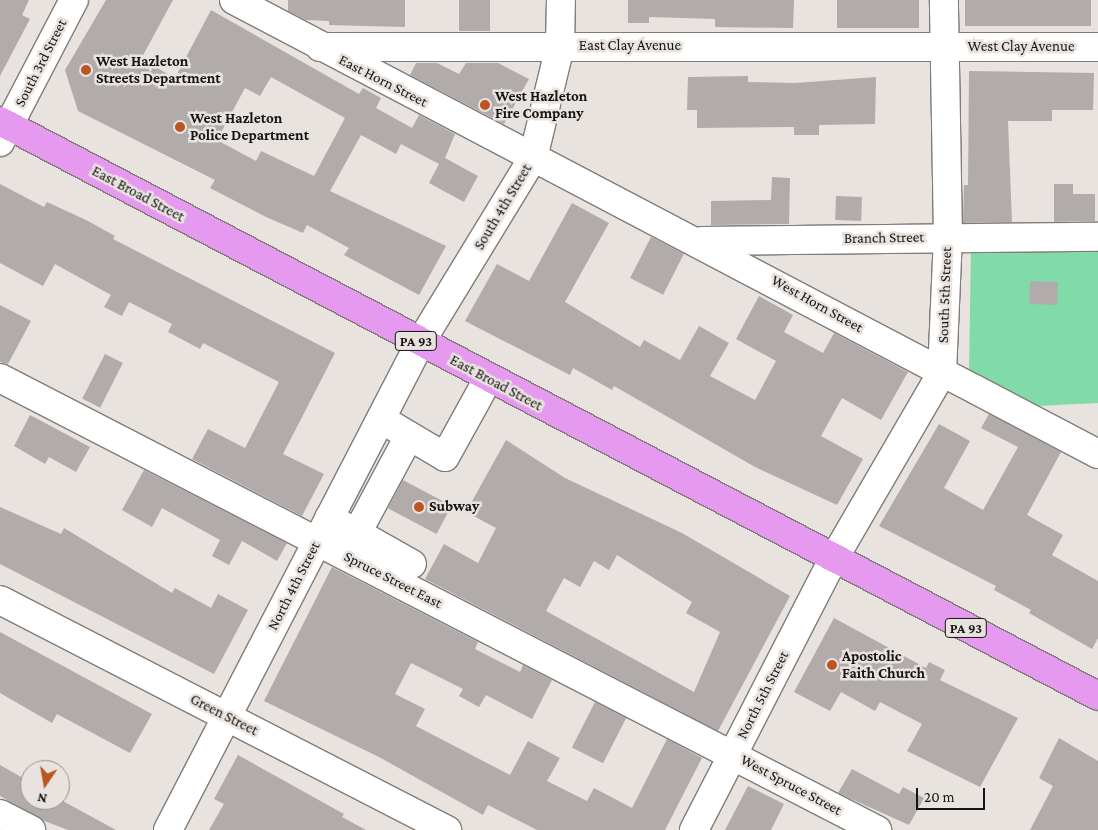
<!DOCTYPE html>
<style>
body{margin:0}
#map{position:relative;width:1098px;height:830px;overflow:hidden;background:#e8e3df;font-family:"Crimson Pro",serif}
div>[style]{position:absolute}
[style*='--x']{left:calc(var(--x)*1px);top:calc(var(--y)*1px);width:calc(var(--w)*1px);rotate:calc(var(--a)*1deg)}
.green>*{inset:0;background:#80dba8}
.building>*{inset:0;background:#b2abab;transform-origin:0 0}
.roads{filter:drop-shadow(1px 0 #807c78) drop-shadow(-1px 0 #807c78) drop-shadow(0 1px #807c78) drop-shadow(0 -1px #807c78)}
.minor>*{height:28px;margin:-14px;padding:0 14px;transform-origin:14px;border-radius:14px;background:#fff}
.highway>*{height:28px;margin:-14px;padding:0 14px;transform-origin:14px;border-radius:14px;background:#e59af0}
.dots>*{width:14px;height:14px;translate:-50% -50%;box-sizing:border-box;border:2px solid #e8e3df;border-radius:50%}
span{translate:-50% -50%;white-space:nowrap;text-align:center;line-height:1.15;-webkit-text-stroke:5px #e8e3df;paint-order:stroke}
.shield-label span{padding:1px 4px;background:#e8e3df;border:1px solid;border-radius:4px;-webkit-text-stroke-width:0}
.shield-label{font-size:14px;color:#161513;font-weight:700}
.street-label{font-size:15px;color:#161513}
.poi-label{font-size:15px;color:#161513;font-weight:700}
.left{translate:0 -50%;text-align:left}
.north{position:absolute;left:20px;top:760px;width:50px;height:50px;box-sizing:border-box;background:#e8e3df;border:1px solid #94918d;border-radius:50%;rotate:192deg;font-size:14px;font-weight:700;line-height:20px;text-align:center;color:#161513}
.north::after{content:'';display:block;margin:auto;width:18px;height:22px;background:#ba5623;clip-path:polygon(50% 0,100% 100%,50% 72%,0 100%)}
.scale{position:absolute;left:916px;top:788px;width:69px;height:22px;box-sizing:border-box;border:2px solid #161513;border-top:0;padding-left:6px;font-size:15px;line-height:18px;white-space:nowrap;color:#161513;-webkit-text-stroke:4px #e8e3df;paint-order:stroke}
</style>
<div id="map">
<div class="green">
<div style="clip-path:polygon(971px 245px,1098px 247px,1098px 403px,1038px 406px,969px 373px)"></div>
</div>
<div class="building">
<div style="clip-path:polygon(0 0,29px 0,22px 15px,30px 19px,0 76px)"></div>
<div style="clip-path:polygon(evenodd,106px 0,173px 0,141px 59px,175px 78px,211px 10px,359px 94px,363px 88px,381px 98px,376px 108px,412px 128px,419px 115px,455px 134px,445px 158px,478px 176px,464px 202px,429px 183px,439px 164px,401px 144px,396px 154px,361px 135px,330px 191px,446px 246px,419px 295px,344px 255px,349px 248px,307px 225px,303px 233px,266px 217px,210px 188px,215px 180px,78px 111px,65px 70px,106px 0,271px 77px,345px 118px,314px 176px,261px 151px,256px 161px,217px 140px,245px 88px,260px 96px,271px 77px)"></div>
<div style="clip-path:polygon(288px 0,405px 0,405px 27px,329px 25px,329px 21px,306px 20px,288px 11px)"></div>
<div style="left:459px;top:0;width:31px;height:31px"></div>
<div style="clip-path:polygon(628px 0,794px 0,793px 28px,715px 27px,715px 19px,649px 17px,649px 23px,628px 23px)"></div>
<div style="left:837px;top:0;width:82px;height:28px"></div>
<div style="left:965px;top:0;width:126px;height:26px"></div>
<div style="clip-path:polygon(416px 63px,437px 63px,459px 74px,466px 63px,498px 63px,529px 79px,504px 124px,410px 75px)"></div>
<div style="clip-path:polygon(969px 71px,1094px 73px,1093px 110px,1052px 110px,1052px 121px,1008px 121px,1012px 222px,963px 223px,964px 185px,968px 185px)"></div>
<div style="clip-path:polygon(748px 76px,748px 82px,795px 83px,876px 77px,875px 124px,819px 125px,819px 135px,794px 135px,794px 127px,697px 128px,697px 110px,687px 110px,688px 77px)"></div>
<div style="clip-path:polygon(772px 177px,790px 178px,789px 224px,711px 225px,711px 201px,771px 200px)"></div>
<div style="clip-path:polygon(0 184px,44px 207px,47px 202px,86px 220px,115px 236px,113px 239px,335px 353px,283px 454px,324px 474px,302px 516px,192px 459px,208px 429px,245px 448px,279px 382px,203px 343px,200px 349px,168px 332px,172px 324px,129px 302px,122px 316px,104px 307px,111px 295px,55px 264px,43px 286px,0 263px)"></div>
<div style="clip-path:polygon(1054px 184px,1073px 184px,1073px 194px,1095px 194px,1095px 221px,1054px 222px)"></div>
<div style="left:836px;top:196px;width:26px;height:24px;rotate:2deg"></div>
<div style="clip-path:polygon(572px 203px,609px 223px,565px 302px,640px 347px,644px 340px,680px 360px,699px 326px,729px 343px,710px 376px,755px 400px,776px 361px,736px 339px,759px 296px,793px 315px,784px 332px,823px 353px,834px 333px,908px 372px,881px 420px,842px 398px,821px 436px,863px 459px,837px 505px,755px 467px,614px 386px,612px 390px,573px 368px,570px 375px,465px 321px,497px 264px,529px 281px)"></div>
<div style="left:651px;top:237px;width:37px;height:46px;rotate:27deg"></div>
<div style="left:1030px;top:281px;width:28px;height:23px;rotate:2deg"></div>
<div style="clip-path:polygon(0 305px,31px 321px,8px 364px,0 362px)"></div>
<div style="left:105px;top:354px;width:20px;height:50px;rotate:27deg"></div>
<div style="clip-path:polygon(989px 414px,1061px 452px,1027px 515px,1063px 535px,1052px 555px,1098px 581px,1098px 638px,1092px 649px,1029px 613px,1031px 610px,994px 590px,996px 586px,879px 526px,939px 424px,970px 441px,944px 488px,983px 510px,1018px 447px,981px 428px)"></div>
<div style="clip-path:polygon(30px 415px,90px 447px,76px 472px,49px 457px,45px 464px,14px 446px)"></div>
<div style="clip-path:polygon(evenodd,506px 440px,565px 478px,682px 533px,790px 596px,718px 731px,425px 579px,444px 544px,478px 563px,496px 528px,466px 512px,506px 440px,617px 555px,692px 602px,686px 613px,720px 632px,694px 692px,546px 611px,564px 578px,580px 587px,594px 561px,609px 570px,617px 555px)"></div>
<div style="clip-path:polygon(144px 470px,287px 543px,277px 561px,242px 541px,229px 565px,212px 556px,220px 540px,162px 508px,152px 527px,122px 510px)"></div>
<div style="left:403px;top:480px;width:55px;height:32px;rotate:28deg"></div>
<div style="clip-path:polygon(0 507px,61px 534px,64px 528px,172px 593px,175px 588px,211px 608px,218px 594px,248px 610px,214px 674px,0 564px)"></div>
<div style="clip-path:polygon(332px 567px,478px 642px,475px 649px,520px 672px,523px 665px,552px 680px,532px 719px,486px 695px,479px 707px,459px 696px,463px 689px,411px 663px,395px 694px,425px 709px,416px 726px,510px 775px,528px 741px,560px 758px,547px 781px,587px 801px,594px 788px,632px 808px,667px 739px,702px 758px,665px 830px,537px 830px,488px 805px,483px 815px,379px 757px,264px 701px)"></div>
<div style="clip-path:polygon(834px 618px,926px 668px,929px 662px,945px 670px,940px 680px,1018px 718px,980px 787px,907px 751px,922px 724px,880px 702px,875px 711px,841px 692px,830px 711px,794px 692px)"></div>
<div style="clip-path:polygon(0 632px,152px 714px,130px 753px,57px 714px,52px 723px,0 693px)"></div>
<div style="left:595px;top:702px;width:35px;height:51px;rotate:27deg"></div>
<div style="clip-path:polygon(1059px 738px,1098px 761px,1098px 830px,1030px 830px,1053px 786px,1039px 778px)"></div>
<div style="clip-path:polygon(238px 755px,344px 814px,342px 817px,366px 830px,209px 830px,224px 804px,214px 799px)"></div>
<div style="clip-path:polygon(0 765px,30px 782px,30px 800px,61px 800px,116px 830px,68px 830px,42px 820px,0 796px)"></div>
<div style="clip-path:polygon(852px 769px,899px 794px,903px 787px,924px 798px,909px 825px,838px 793px)"></div>
<div style="clip-path:polygon(748px 786px,784px 804px,771px 830px,725px 830px)"></div>
</div>
<div class="roads">
<div class="minor">
<div style="--x:234;--y:0;--w:976;--a:27.72"></div>
<div style="--x:320;--y:47;--w:778;--a:0"></div>
<div style="--x:0;--y:142;--w:160;--a:-62.5"></div>
<div style="--x:702;--y:241;--w:396;--a:-0.6"></div>
<div style="--x:0;--y:378;--w:987;--a:27.27"></div>
<div style="--x:381;--y:419;--w:74;--a:30.7"></div>
<div style="--x:445;--y:457;--w:89;--a:-61.1"></div>
<div style="--x:329;--y:518;--w:32;--a:28"></div>
<div style="--x:357;--y:533;--w:110;--a:-61.8"></div>
<div style="--x:357;--y:533;--w:63;--a:29.4"></div>
<div style="--x:0;--y:600;--w:503;--a:27.23"></div>
<div style="--x:0;--y:814;--w:35;--a:27"></div>
<div style="--x:168;--y:830;--w:548;--a:-62.64"></div>
<div style="--x:420;--y:343;--w:217;--a:-58.6"></div>
<div style="--x:533;--y:158;--w:115;--a:-76.4"></div>
<div style="--x:560;--y:46;--w:46;--a:-88.8"></div>
<div style="--x:694;--y:830;--w:304;--a:-62.8"></div>
<div style="--x:833;--y:560;--w:216;--a:-59.8"></div>
<div style="--x:942;--y:373;--w:136;--a:-87.5"></div>
<div style="--x:948;--y:237;--w:237;--a:-91"></div>
</div>
<div class="highway">
<div style="--x:0;--y:121;--w:1239;--a:27.64"></div>
</div>
</div>
<div class="dots">
<div style="left:86px;top:70px;background:#ba5623"></div>
<div style="left:485px;top:105px;background:#ba5623"></div>
<div style="left:180px;top:127px;background:#ba5623"></div>
<div style="left:419px;top:507px;background:#ba5623"></div>
<div style="left:832px;top:665px;background:#ba5623"></div>
</div>
<div class="shield-label">
<span style="left:416px;top:341px">PA 93</span>
<span style="left:966px;top:628px">PA 93</span>
</div>
<div class="street-label">
<span style="left:630px;top:46px">East Clay Avenue</span>
<span style="left:1021px;top:47px">West Clay Avenue</span>
<span style="left:41px;top:63px;rotate:-63deg">South 3rd Street</span>
<span style="left:383px;top:81px;rotate:27deg">East Horn Street</span>
<span style="left:138px;top:194px;rotate:28deg">East Broad Street</span>
<span style="left:503px;top:207px;rotate:-59deg">South 4th Street</span>
<span style="left:884px;top:238px;rotate:-1deg">Branch Street</span>
<span style="left:945px;top:295px;rotate:-88deg">South 5th Street</span>
<span style="left:817px;top:304px;rotate:29deg">West Horn Street</span>
<span style="left:496px;top:383px;rotate:28deg">East Broad Street</span>
<span style="left:393px;top:580px;rotate:27deg">Spruce Street East</span>
<span style="left:294px;top:586px;rotate:-63deg">North 4th Street</span>
<span style="left:763px;top:695px;rotate:-63deg">North 5th Street</span>
<span style="left:224px;top:715px;rotate:27deg">Green Street</span>
<span style="left:791px;top:785px;rotate:28deg">West Spruce Street</span>
</div>
<div class="poi-label">
<span class="left" style="left:96px;top:70px">West Hazleton<br>Streets Department</span>
<span class="left" style="left:495px;top:105px">West Hazleton<br>Fire Company</span>
<span class="left" style="left:190px;top:127px">West Hazleton<br>Police Department</span>
<span class="left" style="left:429px;top:507px">Subway</span>
<span class="left" style="left:842px;top:665px">Apostolic<br>Faith Church</span>
</div>
<div class="north">N</div>
<div class="scale">20 m</div>
</div>
